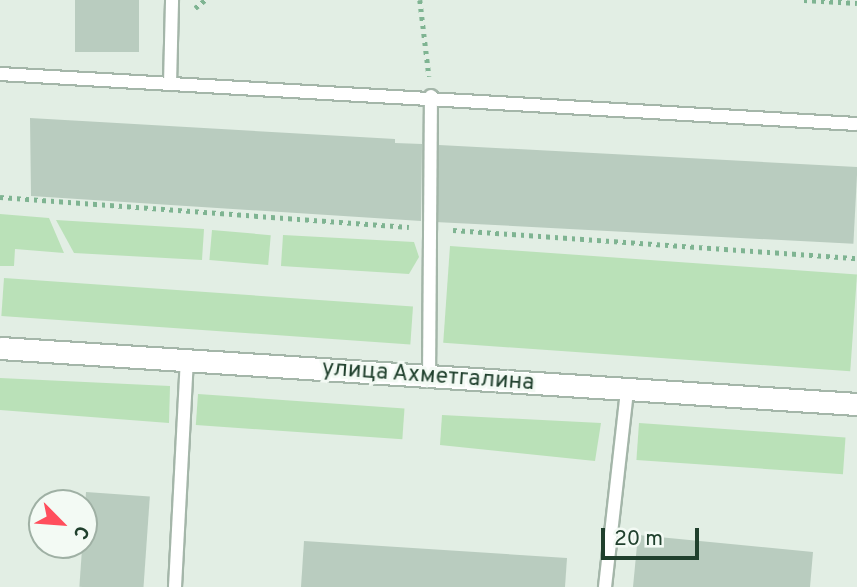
<!DOCTYPE html>
<meta charset="utf-8">
<style>
body{margin:0}
#map{position:relative;width:857px;height:587px;overflow:hidden;background:#e2eee4;font-family:Overpass,sans-serif}
div>[style]{position:absolute}
[style*='--x']{left:calc(var(--x)*1px);top:calc(var(--y)*1px);width:calc(var(--w)*1px);rotate:calc(var(--a)*1deg)}
.green>*{inset:0;background:#bae1b8;transform-origin:0 0}
.building>*{inset:0;background:#b9ccbf;transform-origin:0 0}
.path>*{height:4.5px;margin-top:-2.25px;transform-origin:0;background:repeating-linear-gradient(90deg,#7fb492 0 3.5px,transparent 0 8.5px)}
.roads{filter:drop-shadow(2px 0 #a4b6a9) drop-shadow(-2px 0 #a4b6a9) drop-shadow(0 2px #a4b6a9) drop-shadow(0 -2px #a4b6a9)}
.service>*{height:12px;margin:-6px;padding:0 6px;transform-origin:6px;border-radius:6px;background:#fff}
.secondary>*{height:21px;margin:-10.5px;padding:0 10.5px;transform-origin:10.5px;border-radius:10.5px;background:#fff}
span{translate:-50% -50%;white-space:nowrap;text-align:center;line-height:1.15;-webkit-text-stroke:6px #f3faf4;paint-order:stroke}
.street-label{font-size:23px;color:#20402d}
.north{position:absolute;left:28px;top:489px;width:70px;height:70px;box-sizing:border-box;background:#f3faf4;border:2px solid #9fb0a4;border-radius:50%;rotate:115deg;font-size:19px;font-weight:700;line-height:28px;text-align:center;color:#20402d}
.north::after{content:'';display:block;margin:auto;width:24px;height:32px;background:#ff4e5c;clip-path:polygon(50% 0,100% 100%,50% 72%,0 100%)}
.scale{position:absolute;left:601px;top:528px;width:98px;height:32px;box-sizing:border-box;border:4px solid #20402d;border-top:0;padding-left:9px;font-size:21px;line-height:24px;white-space:nowrap;color:#20402d;-webkit-text-stroke:5px #f3faf4;paint-order:stroke}
</style>
<div id="map">
<div class="green">
<div style="clip-path:polygon(0 214px,49px 218px,64px 253px,15px 249px,14px 266px,0 266px)"></div>
<div style="clip-path:polygon(56px 220px,204px 229px,202px 260px,74px 253px)"></div>
<div style="left:212px;top:230px;width:59px;height:30px;rotate:5deg"></div>
<div style="clip-path:polygon(283px 235px,414px 242px,419px 257px,409px 274px,281px 266px)"></div>
<div style="left:450px;top:246px;width:408px;height:97px;rotate:4deg"></div>
<div style="left:4px;top:278px;width:410px;height:38px;rotate:4deg"></div>
<div style="clip-path:polygon(0 378px,170px 386px,169px 423px,0 410px)"></div>
<div style="left:198px;top:394px;width:207px;height:31px;rotate:4deg"></div>
<div style="clip-path:polygon(442px 415px,601px 423px,595px 461px,440px 445px)"></div>
<div style="left:639px;top:423px;width:207px;height:37px;rotate:4deg"></div>
</div>
<div class="building">
<div style="left:75px;top:0;width:64px;height:52px"></div>
<div style="clip-path:polygon(30px 118px,395px 139px,395px 143px,422px 144px,421px 221px,31px 196px)"></div>
<div style="left:439px;top:145px;width:419px;height:77px;rotate:3deg"></div>
<div style="left:86px;top:492px;width:64px;height:95px;rotate:4deg"></div>
<div style="clip-path:polygon(638px 535px,813px 552px,810px 587px,633px 587px)"></div>
<div style="clip-path:polygon(304px 541px,567px 558px,565px 587px,301px 587px)"></div>
</div>
<div class="path">
<div style="--x:420;--y:0;--w:77;--a:83.2"></div>
<div style="--x:804;--y:0;--w:53;--a:3.2"></div>
<div style="--x:195;--y:8;--w:13;--a:-39"></div>
<div style="--x:0;--y:197;--w:410;--a:4.2"></div>
<div style="--x:453;--y:230;--w:405;--a:4"></div>
</div>
<div class="roads">
<div class="service">
<div style="--x:0;--y:74;--w:858;--a:3.34"></div>
<div style="--x:170;--y:84;--w:84;--a:-88.6"></div>
<div style="--x:429;--y:379;--w:283;--a:-89.6"></div>
<div style="--x:175;--y:587;--w:227;--a:-87"></div>
<div style="--x:605;--y:587;--w:198;--a:-83.6"></div>
</div>
<div class="secondary">
<div style="--x:0;--y:348;--w:859;--a:3.74"></div>
</div>
</div>
<div class="street-label">
<span style="left:428px;top:377px;rotate:4deg">улица Ахметгалина</span>
</div>
<div class="north">С</div>
<div class="scale">20 m</div>
</div>
